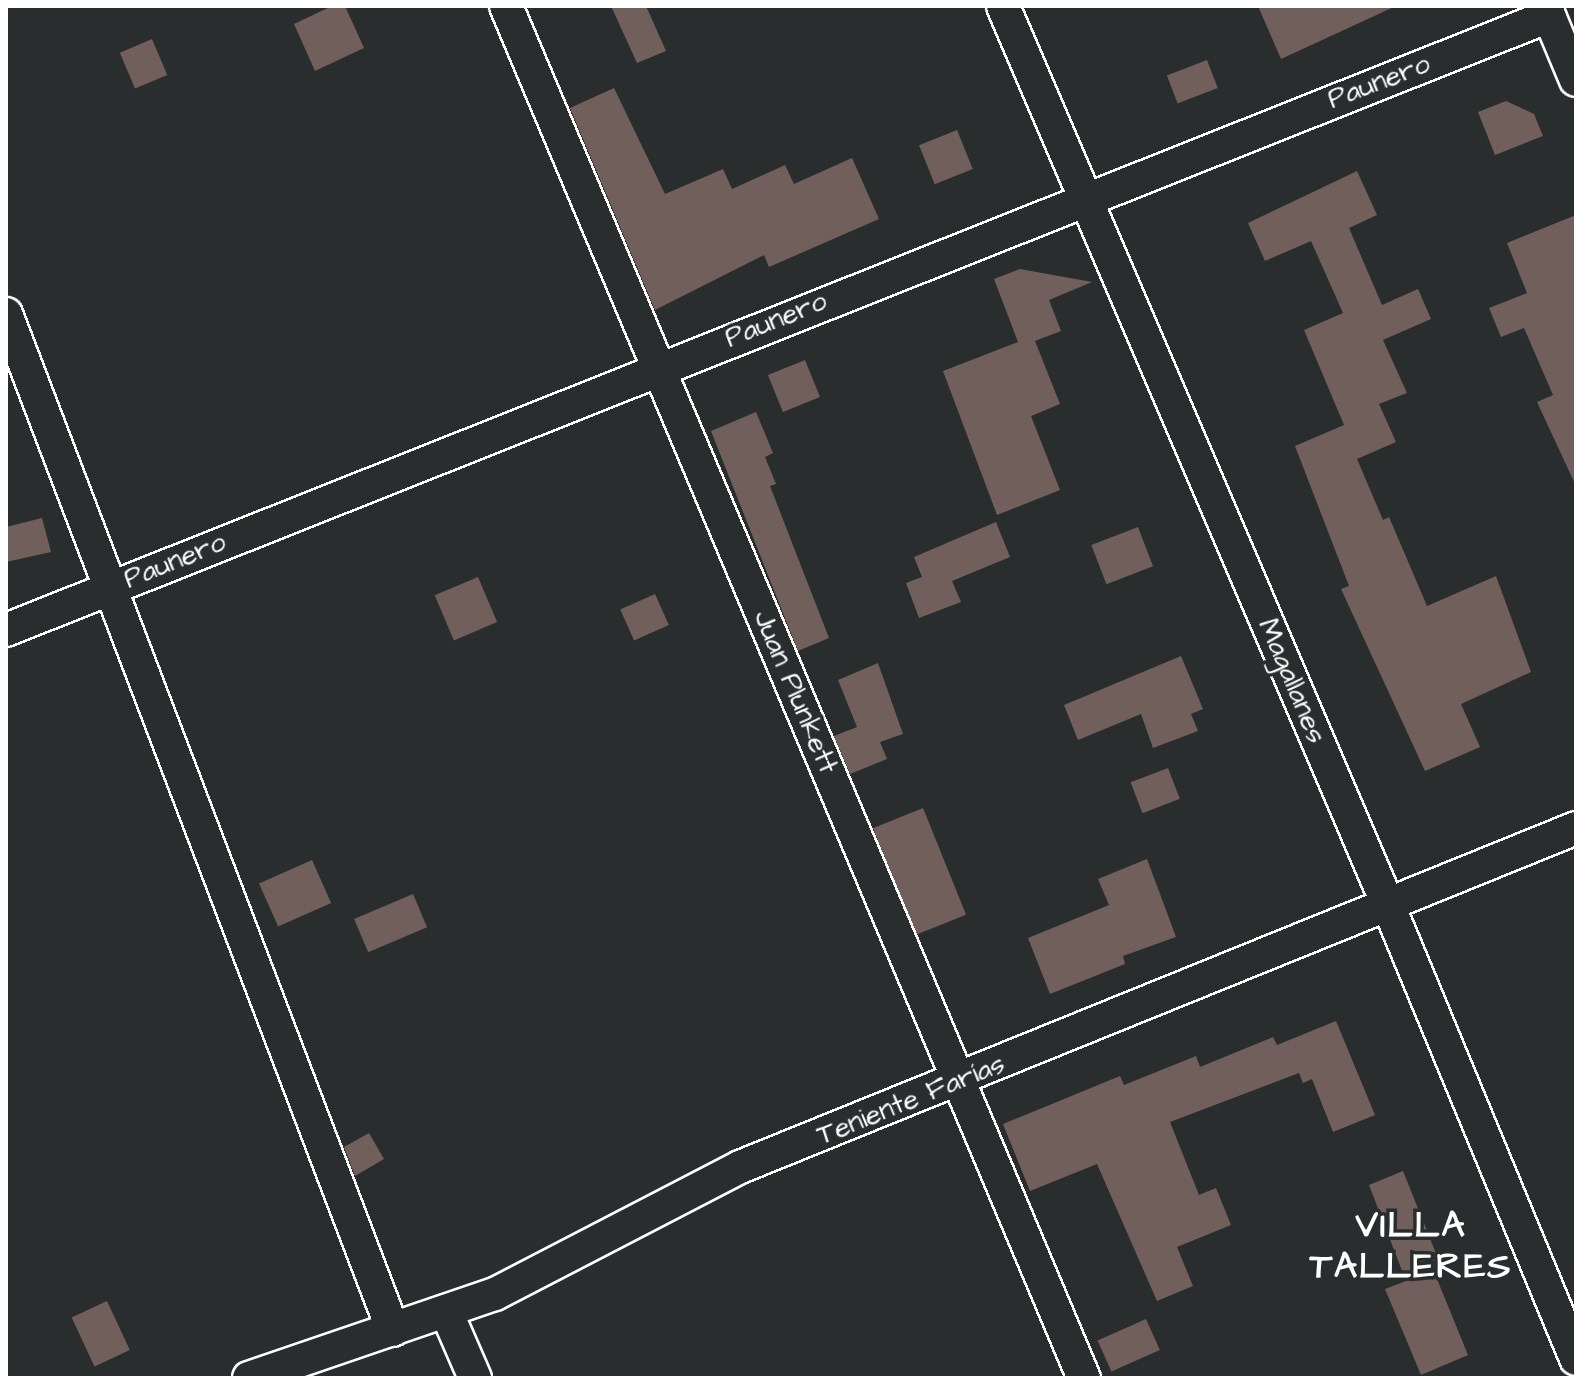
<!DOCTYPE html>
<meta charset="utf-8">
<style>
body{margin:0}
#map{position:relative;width:1582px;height:1384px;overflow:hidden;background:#2a2d2e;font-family:"Architects Daughter",sans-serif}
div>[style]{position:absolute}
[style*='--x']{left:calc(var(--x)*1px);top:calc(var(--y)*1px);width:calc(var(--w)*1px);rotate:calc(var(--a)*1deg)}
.building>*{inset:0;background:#715f5b;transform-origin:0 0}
.roads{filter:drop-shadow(2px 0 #fff) drop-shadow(-2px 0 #fff) drop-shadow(0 2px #fff) drop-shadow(0 -2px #fff)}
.street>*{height:32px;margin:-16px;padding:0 16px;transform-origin:16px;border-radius:16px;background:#2a2d2e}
span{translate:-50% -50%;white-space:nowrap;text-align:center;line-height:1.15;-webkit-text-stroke:7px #2a2d2e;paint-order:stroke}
.street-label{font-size:28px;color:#fff}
.district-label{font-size:36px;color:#fff;font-weight:700;letter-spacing:2px}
.frame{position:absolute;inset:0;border:8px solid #fff;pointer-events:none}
</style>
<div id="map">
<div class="building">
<div style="clip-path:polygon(332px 6px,345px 6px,364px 48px,315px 71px,294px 24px)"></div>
<div style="clip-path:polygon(611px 6px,646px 6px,666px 51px,637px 63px)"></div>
<div style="clip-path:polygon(1258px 6px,1396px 6px,1281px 59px)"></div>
<div style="left:152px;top:39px;width:39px;height:35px;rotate:67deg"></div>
<div style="left:1207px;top:60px;width:30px;height:43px;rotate:69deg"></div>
<div style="clip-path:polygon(614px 88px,665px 194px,723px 169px,732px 189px,785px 165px,794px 184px,852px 158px,879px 219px,769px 267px,764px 255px,655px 310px,570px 108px)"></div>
<div style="clip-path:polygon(1506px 101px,1534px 114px,1543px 136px,1495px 155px,1478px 112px)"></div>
<div style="left:957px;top:130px;width:42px;height:41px;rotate:68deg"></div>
<div style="clip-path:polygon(1357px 171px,1377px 215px,1349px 228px,1382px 305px,1418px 289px,1431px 319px,1383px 340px,1407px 393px,1379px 404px,1396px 442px,1357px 459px,1383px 520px,1389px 517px,1427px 606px,1496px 576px,1531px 672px,1461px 704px,1480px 747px,1425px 771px,1341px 589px,1349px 586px,1295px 446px,1344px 425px,1304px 330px,1343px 313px,1311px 241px,1265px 261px,1248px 223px)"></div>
<div style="clip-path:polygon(1576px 215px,1576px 486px,1537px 402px,1553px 395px,1524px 328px,1501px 337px,1489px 308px,1527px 293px,1507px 243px)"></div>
<div style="clip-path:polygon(1020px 269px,1092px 282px,1049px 300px,1061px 331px,1035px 341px,1060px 404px,1031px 416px,1060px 490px,997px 515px,943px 371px,1018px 342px,994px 279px)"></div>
<div style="left:805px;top:360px;width:40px;height:40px;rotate:68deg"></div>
<div style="clip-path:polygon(756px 412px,773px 453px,765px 457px,776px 484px,770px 486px,829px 638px,798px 651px,711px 431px)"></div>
<div style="clip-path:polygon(42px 518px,51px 552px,6px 562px,6px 527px)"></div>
<div style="clip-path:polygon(996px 522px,1010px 557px,952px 581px,961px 602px,919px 618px,906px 583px,922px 577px,914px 557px)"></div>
<div style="left:1138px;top:527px;width:42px;height:50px;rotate:69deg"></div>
<div style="left:478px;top:577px;width:49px;height:47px;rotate:67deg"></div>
<div style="left:655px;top:594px;width:34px;height:38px;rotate:66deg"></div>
<div style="clip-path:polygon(1181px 656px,1203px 709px,1191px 714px,1198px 731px,1153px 748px,1141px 714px,1078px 740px,1064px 705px)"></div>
<div style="clip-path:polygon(878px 663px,903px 734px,880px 742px,887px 759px,850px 774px,834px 736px,857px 727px,838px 680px)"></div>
<div style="left:1168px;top:768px;width:33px;height:40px;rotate:69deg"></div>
<div style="left:923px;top:808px;width:115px;height:54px;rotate:68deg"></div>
<div style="clip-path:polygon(1147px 859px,1176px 937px,1123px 956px,1125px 964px,1050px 994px,1028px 938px,1109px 905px,1098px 879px)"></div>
<div style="left:312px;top:860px;width:47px;height:58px;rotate:66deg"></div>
<div style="left:413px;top:894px;width:36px;height:64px;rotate:67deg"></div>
<div style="clip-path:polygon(1336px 1021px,1375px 1115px,1333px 1132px,1312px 1079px,1303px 1083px,1299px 1073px,1170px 1122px,1199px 1195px,1216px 1188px,1231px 1225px,1177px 1247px,1193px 1286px,1157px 1301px,1097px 1164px,1030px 1191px,1003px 1124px,1120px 1076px,1124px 1085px,1196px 1056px,1200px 1067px,1273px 1037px,1277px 1045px)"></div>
<div style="clip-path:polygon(369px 1133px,384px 1159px,355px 1176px,344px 1147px)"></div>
<div style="clip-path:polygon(1403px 1171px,1445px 1276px,1437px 1279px,1468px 1355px,1421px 1375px,1385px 1289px,1406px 1281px,1369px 1185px)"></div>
<div style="left:107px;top:1301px;width:54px;height:39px;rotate:65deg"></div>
<div style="left:1146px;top:1319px;width:34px;height:53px;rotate:66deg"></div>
</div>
<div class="roads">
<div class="street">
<div style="--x:506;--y:6;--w:1489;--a:67.16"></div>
<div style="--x:1003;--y:6;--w:980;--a:66.81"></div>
<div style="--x:1389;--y:907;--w:489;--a:67.5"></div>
<div style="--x:1545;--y:6;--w:80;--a:67.3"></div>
<div style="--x:6;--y:314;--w:1087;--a:69.15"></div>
<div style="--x:6;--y:630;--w:1661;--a:-21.7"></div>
<div style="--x:446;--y:1311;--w:73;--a:66.6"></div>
<div style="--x:249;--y:1378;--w:260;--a:-18.9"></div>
<div style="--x:495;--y:1294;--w:276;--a:-27.4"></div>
<div style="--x:740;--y:1167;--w:902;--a:-22.07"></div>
</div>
</div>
<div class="street-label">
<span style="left:1379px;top:82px;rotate:-21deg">Paunero</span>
<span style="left:776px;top:320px;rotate:-22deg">Paunero</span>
<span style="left:175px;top:561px;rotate:-22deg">Paunero</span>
<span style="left:1292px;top:681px;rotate:67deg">Magallanes</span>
<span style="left:795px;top:692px;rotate:67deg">Juan Plunkett</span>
<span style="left:911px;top:1100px;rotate:-22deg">Teniente Farías</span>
</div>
<div class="district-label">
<span style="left:1411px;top:1246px">VILLA<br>TALLERES</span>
</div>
<div class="frame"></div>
</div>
